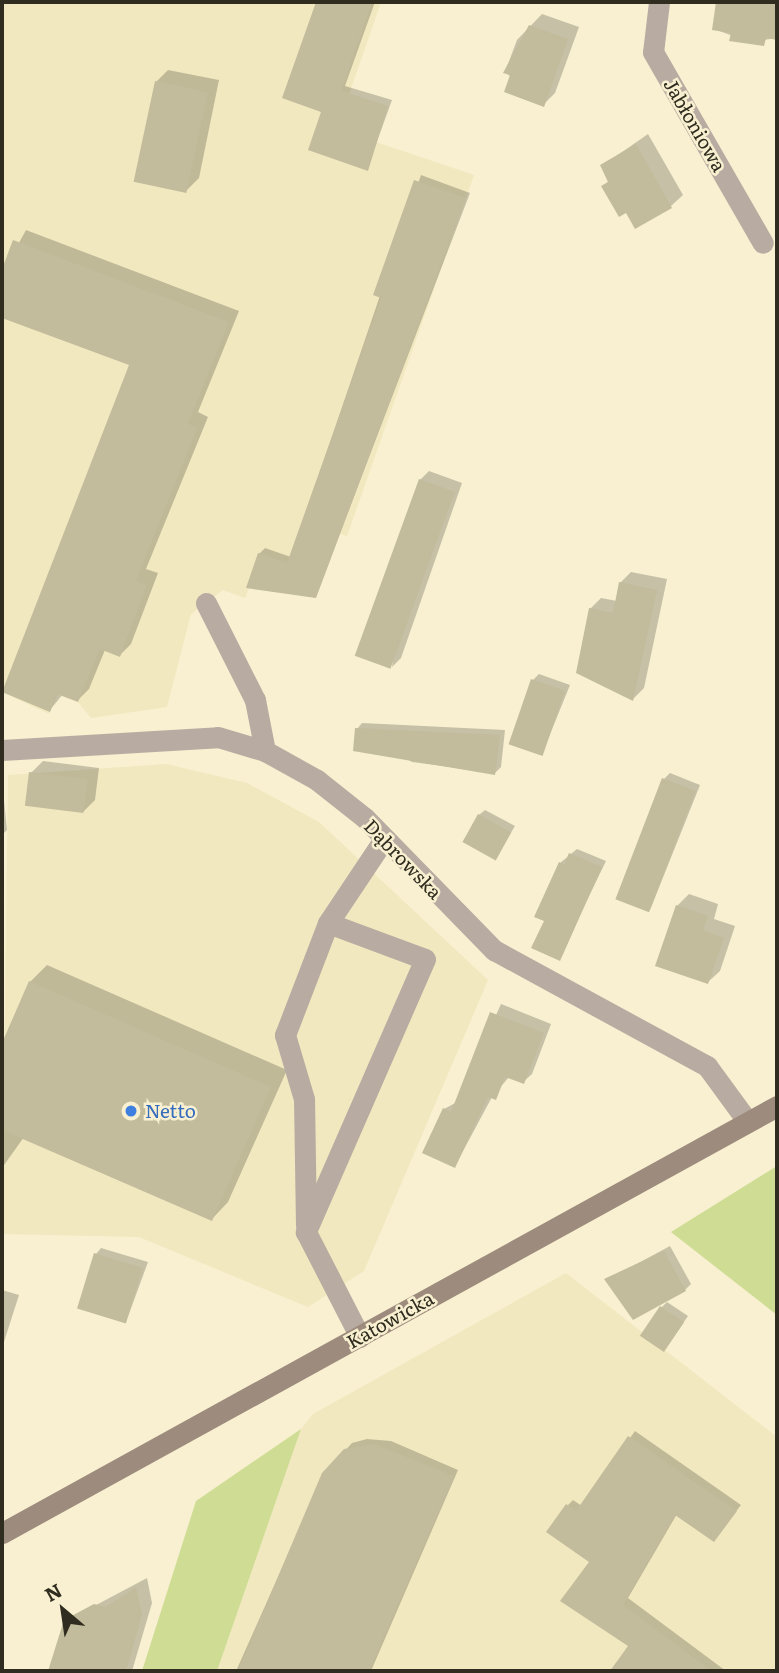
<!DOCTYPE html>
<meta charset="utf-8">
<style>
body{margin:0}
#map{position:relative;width:779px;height:1673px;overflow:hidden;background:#f8f0d0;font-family:Literata,serif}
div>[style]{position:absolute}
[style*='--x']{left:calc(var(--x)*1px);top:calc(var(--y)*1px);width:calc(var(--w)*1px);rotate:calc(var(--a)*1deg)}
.built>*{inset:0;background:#f1e8bf}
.green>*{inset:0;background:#cedc94}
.shadow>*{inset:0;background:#0003}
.building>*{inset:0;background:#c2bb9c;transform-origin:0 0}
.lane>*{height:21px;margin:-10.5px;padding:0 10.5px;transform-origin:10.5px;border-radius:10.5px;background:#b8aca2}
.street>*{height:21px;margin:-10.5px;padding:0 10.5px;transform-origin:10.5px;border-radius:10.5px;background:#b8aca2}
.secondary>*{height:21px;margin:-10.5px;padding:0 10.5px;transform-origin:10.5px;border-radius:10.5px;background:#9d8b7d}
.dots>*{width:19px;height:19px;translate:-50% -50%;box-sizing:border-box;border:4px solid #f8f0d0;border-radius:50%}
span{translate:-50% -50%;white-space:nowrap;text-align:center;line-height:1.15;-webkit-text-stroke:5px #f8f0d0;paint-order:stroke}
.street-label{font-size:19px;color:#302d20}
.shop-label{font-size:19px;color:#366cbe}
.left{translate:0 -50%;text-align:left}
.frame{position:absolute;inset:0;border:4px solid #302d20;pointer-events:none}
.north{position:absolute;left:28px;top:1575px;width:70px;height:70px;-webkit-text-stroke:5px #f8f0d0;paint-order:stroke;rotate:331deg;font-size:19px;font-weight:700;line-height:28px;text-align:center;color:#302d20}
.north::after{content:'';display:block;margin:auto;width:24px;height:32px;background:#302d20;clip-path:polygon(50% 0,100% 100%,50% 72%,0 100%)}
</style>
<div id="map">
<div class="built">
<div style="clip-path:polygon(2px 2px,381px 2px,337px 129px,474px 175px,347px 536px,340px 534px,316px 598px,250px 586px,245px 598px,223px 590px,191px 614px,167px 707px,91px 718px,78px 702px,58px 694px,49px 714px,2px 692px)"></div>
<div style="clip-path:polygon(166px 764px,247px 783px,319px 822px,488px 980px,364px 1271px,308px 1307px,139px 1237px,2px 1234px,8px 775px)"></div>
<div style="clip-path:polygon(566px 1273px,777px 1437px,777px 1671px,217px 1671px,301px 1429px,313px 1414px)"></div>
</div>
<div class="green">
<div style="clip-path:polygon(777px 1166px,777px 1315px,671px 1232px)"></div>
<div style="clip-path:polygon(301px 1429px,217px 1671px,142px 1671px,196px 1501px)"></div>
</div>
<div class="shadow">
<div style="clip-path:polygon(318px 2px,375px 2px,345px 86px,392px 100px,367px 169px,323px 111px,285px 97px)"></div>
<div style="clip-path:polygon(718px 2px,777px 2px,777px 38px,749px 42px,714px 29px)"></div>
<div style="clip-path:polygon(542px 14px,579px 27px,555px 93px,543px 105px,505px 72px,517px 40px)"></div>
<div style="clip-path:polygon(168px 70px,219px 80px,199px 178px,187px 190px,156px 82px)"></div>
<div style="clip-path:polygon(648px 134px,683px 195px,671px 206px,626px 210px,604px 186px,609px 181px,602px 166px)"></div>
<div style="clip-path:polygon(421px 175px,470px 193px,316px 596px,259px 554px,265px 548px,291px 557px)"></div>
<div style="clip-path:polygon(26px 230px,239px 311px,198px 412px,208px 417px,146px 569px,158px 573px,131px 644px,120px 655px,105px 650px,89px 689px,78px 700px,63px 694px,50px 710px,132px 364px,2px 315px,2px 274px)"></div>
<div style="clip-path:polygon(429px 471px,462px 483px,401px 658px,392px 667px,420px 480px)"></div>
<div style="clip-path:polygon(631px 572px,667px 579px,644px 688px,633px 699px,590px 609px,601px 598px,617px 601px,620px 583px)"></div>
<div style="clip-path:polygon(539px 674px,570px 685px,542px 754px,533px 680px)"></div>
<div style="clip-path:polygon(362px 723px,505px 730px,501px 767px,495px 773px,412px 762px,357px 729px)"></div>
<div style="clip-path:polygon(43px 761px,99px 768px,95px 800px,83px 812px,31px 773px)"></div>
<div style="clip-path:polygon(670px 773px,700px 785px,650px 910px,664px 779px)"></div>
<div style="clip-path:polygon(2px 780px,7px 830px,2px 835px)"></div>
<div style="clip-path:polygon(485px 810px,515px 826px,496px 857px,479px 815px)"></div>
<div style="clip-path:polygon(577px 849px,606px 861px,559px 958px,560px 863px)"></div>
<div style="clip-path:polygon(689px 894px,718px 904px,714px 919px,735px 926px,720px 971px,708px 982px,677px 906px)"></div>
<div style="clip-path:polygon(47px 965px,287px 1070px,228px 1202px,212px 1219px,24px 1137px,2px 1168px,2px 1047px,30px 982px)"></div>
<div style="clip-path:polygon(501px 1004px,551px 1024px,532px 1074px,523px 1082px,509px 1077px,492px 1097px,455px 1166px,444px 1109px,457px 1102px)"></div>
<div style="clip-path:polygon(670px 1246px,691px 1284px,685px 1290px,607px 1280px)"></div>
<div style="clip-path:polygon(101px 1248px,148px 1262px,126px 1322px,96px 1254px)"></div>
<div style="clip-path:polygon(2px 1290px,19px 1295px,2px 1348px)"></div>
<div style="clip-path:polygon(667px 1302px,688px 1316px,665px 1349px,661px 1308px)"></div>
<div style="clip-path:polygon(635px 1431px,741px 1505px,714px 1540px,677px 1514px,628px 1598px,726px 1671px,614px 1668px,631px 1646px,568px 1505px,573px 1500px,582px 1506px)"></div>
<div style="clip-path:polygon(367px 1439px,391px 1441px,458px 1470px,371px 1671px,236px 1671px,324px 1474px,352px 1443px)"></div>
<div style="clip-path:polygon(147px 1578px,152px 1603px,132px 1671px,58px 1671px,53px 1663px,66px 1621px)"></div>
</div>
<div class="building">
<div style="clip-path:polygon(316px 2px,372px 2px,341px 91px,388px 106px,368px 171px,308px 150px,321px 112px,282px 98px)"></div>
<div style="clip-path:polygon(716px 2px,777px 2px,777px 40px,766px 38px,764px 46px,729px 41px,731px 33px,712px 30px)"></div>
<div style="clip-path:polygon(529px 25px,568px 39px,544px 107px,504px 92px,510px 75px,503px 73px)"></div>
<div style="left:155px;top:81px;width:54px;height:103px;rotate:12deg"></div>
<div style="clip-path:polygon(636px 144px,672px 208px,635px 229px,626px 213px,619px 217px,601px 186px,608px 182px,600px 165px)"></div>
<div style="clip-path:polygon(414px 180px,466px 198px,316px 598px,246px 588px,258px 553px,287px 563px,381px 298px,373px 295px)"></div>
<div style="clip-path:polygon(13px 240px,229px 322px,188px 424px,197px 428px,136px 581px,147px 585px,120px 657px,100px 649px,78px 702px,57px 694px,50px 712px,2px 692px,129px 365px,2px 318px,2px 269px)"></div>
<div style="left:419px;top:479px;width:38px;height:188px;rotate:20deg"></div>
<div style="clip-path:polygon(619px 582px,657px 590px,633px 701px,576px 673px,589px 608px,613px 613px)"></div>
<div style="left:531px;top:679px;width:36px;height:69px;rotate:19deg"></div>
<div style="clip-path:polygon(355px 728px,500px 735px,495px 775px,353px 751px)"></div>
<div style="left:29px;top:772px;width:59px;height:34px;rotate:7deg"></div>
<div style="left:662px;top:778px;width:36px;height:130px;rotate:21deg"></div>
<div style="left:478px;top:814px;width:38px;height:32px;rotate:29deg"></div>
<div style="clip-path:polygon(569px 853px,602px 867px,560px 961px,531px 948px,544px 921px,534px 917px,559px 862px,564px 865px)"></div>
<div style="clip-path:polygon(676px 905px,708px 916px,703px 930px,724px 938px,708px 984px,655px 966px)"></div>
<div style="clip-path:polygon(29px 981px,271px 1087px,212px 1221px,2px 1130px,2px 1043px)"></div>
<div style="clip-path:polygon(490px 1012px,544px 1033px,524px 1084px,505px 1077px,496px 1100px,488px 1097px,455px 1168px,422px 1153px,443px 1108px,451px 1112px)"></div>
<div style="clip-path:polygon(664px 1251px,686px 1291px,633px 1320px,604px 1279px)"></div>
<div style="left:94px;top:1253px;width:51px;height:58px;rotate:17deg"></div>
<div style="left:660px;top:1306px;width:29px;height:36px;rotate:34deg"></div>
<div style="clip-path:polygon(628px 1436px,737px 1511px,714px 1542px,675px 1515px,623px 1605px,712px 1671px,610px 1671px,628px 1646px,560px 1601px,589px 1562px,546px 1532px,566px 1504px,576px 1511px)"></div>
<div style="clip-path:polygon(374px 1444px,454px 1476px,369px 1671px,238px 1671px,322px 1473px,344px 1449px)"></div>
<div style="clip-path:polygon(136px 1587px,142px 1615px,126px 1671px,48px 1671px,64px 1620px,94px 1604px,106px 1607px)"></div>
</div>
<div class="lane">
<div style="--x:206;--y:603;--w:109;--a:63.2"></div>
<div style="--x:255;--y:700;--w:52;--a:78.9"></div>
<div style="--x:328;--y:923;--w:103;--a:20.4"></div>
<div style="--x:425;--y:959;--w:298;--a:113.6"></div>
<div style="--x:306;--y:1232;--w:118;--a:62.8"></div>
<div style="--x:306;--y:1225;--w:126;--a:-90.9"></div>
<div style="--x:304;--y:1099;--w:67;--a:-106.5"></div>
<div style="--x:285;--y:1035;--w:120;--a:-69"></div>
<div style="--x:328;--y:923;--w:101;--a:-56.3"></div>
</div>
<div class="street">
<div style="--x:659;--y:2;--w:50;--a:96.8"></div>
<div style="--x:653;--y:52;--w:220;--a:60.1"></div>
<div style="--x:2;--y:750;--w:216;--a:-3.4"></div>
<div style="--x:218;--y:737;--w:49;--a:16.6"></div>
<div style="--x:265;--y:751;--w:60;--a:29.1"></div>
<div style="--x:317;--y:780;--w:61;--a:38.4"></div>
<div style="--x:365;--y:818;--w:185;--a:45.7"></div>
<div style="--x:494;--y:950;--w:243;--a:28.6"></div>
<div style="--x:707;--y:1066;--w:69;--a:53.8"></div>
</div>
<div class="secondary">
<div style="--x:2;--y:1533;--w:885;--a:-28.85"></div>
</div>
<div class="dots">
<div style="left:131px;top:1111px;background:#3f7fe0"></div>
</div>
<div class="street-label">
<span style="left:695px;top:125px;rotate:60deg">Jabłoniowa</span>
<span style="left:403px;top:859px;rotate:46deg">Dąbrowska</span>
<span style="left:390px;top:1320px;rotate:-29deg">Katowicka</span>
</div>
<div class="shop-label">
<span class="left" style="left:145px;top:1111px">Netto</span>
</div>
<div class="frame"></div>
<div class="north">N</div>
</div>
